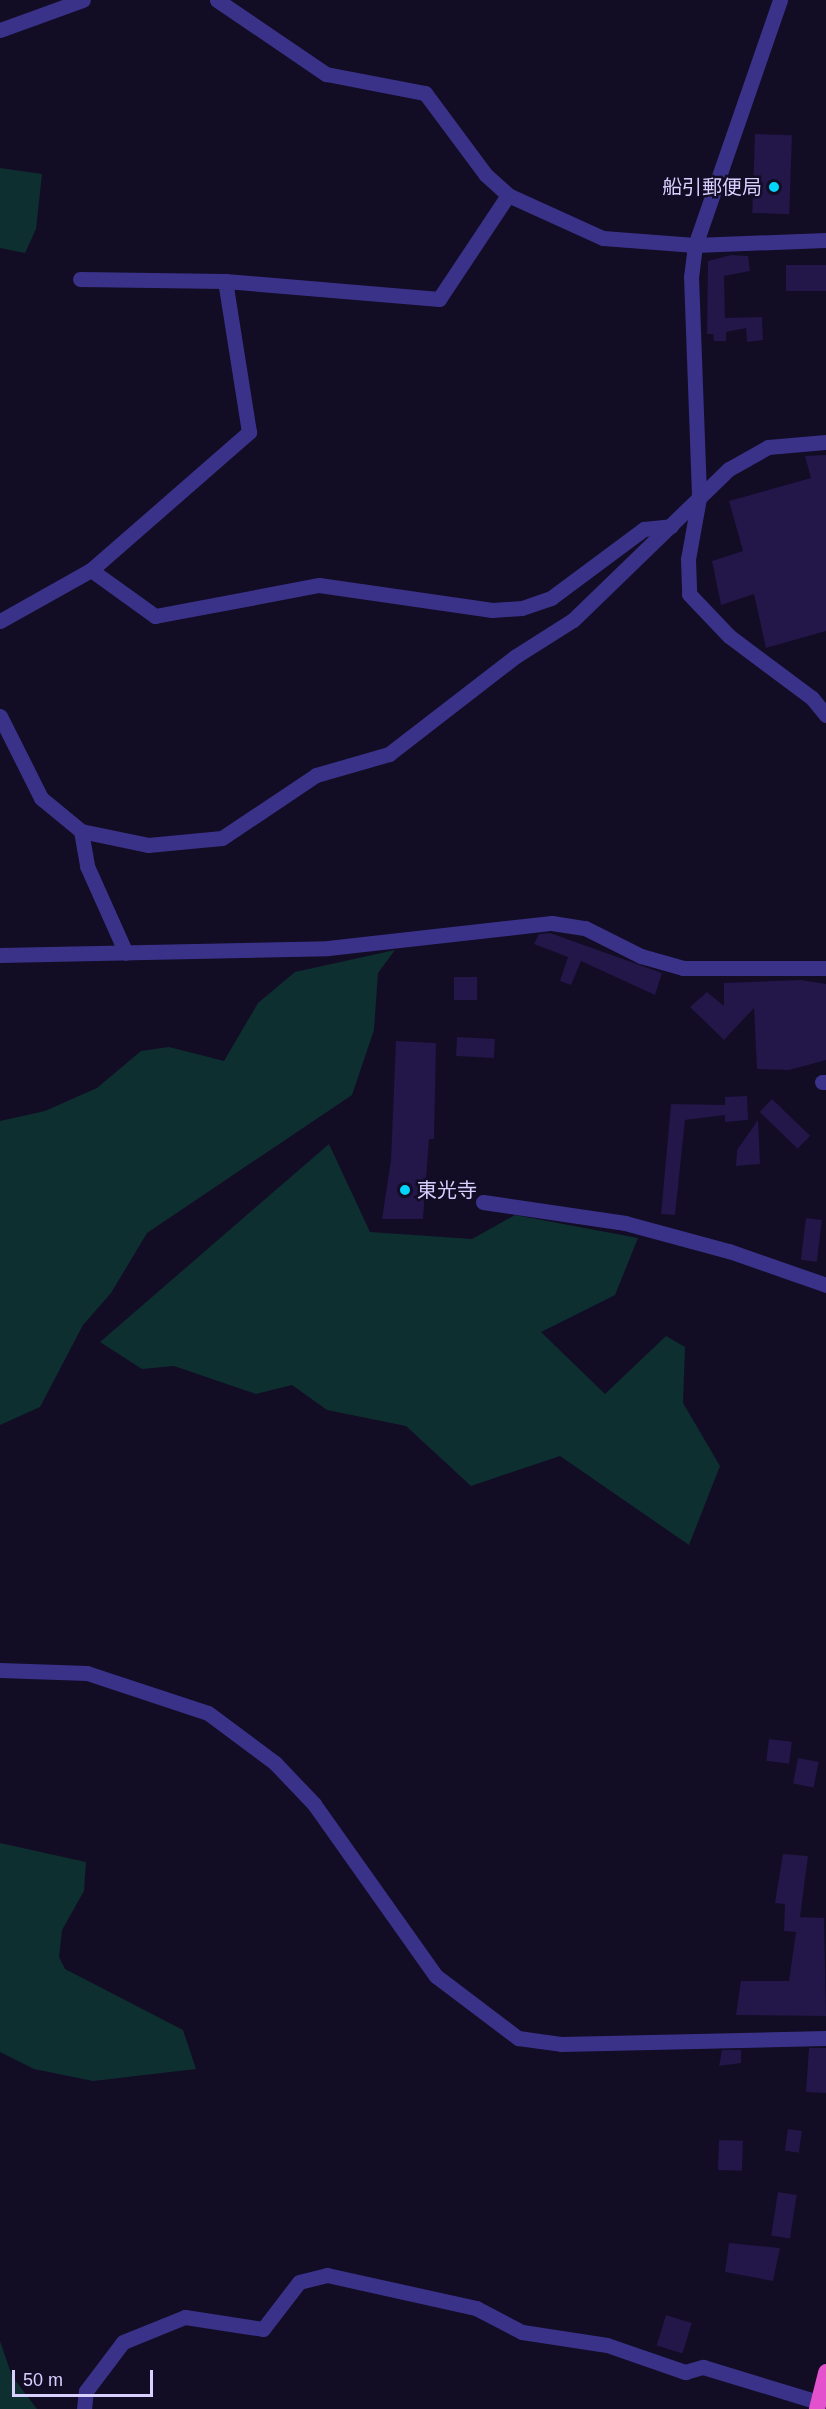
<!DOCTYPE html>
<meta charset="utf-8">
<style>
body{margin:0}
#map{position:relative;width:826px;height:2409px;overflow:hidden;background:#120c25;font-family:Helvetica,"Noto Sans JP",sans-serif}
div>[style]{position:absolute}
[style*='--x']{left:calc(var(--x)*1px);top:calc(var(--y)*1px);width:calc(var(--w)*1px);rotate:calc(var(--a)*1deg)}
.green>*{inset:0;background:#0e2f30}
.building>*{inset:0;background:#231648;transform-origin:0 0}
.minor>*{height:15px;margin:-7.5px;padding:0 7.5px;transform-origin:7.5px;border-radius:7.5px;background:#3a3289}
.tertiary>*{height:15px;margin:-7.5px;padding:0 7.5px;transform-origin:7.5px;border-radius:7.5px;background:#3a3289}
.trunk>*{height:16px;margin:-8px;padding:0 8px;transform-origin:8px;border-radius:8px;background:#e451cc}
.dots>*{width:16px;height:16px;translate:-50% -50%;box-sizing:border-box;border:3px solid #120c25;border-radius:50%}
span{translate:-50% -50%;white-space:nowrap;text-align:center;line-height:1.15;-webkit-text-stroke:5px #120c25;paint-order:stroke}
.poi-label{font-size:20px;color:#d8d0ff}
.right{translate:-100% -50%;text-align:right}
.left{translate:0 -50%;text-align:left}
.scale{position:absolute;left:12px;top:2370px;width:141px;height:27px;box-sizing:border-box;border:3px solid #d8d0ff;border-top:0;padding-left:8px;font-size:18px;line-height:21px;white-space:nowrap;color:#d8d0ff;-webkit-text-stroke:4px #120c25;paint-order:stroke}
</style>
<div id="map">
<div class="green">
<div style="clip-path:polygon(0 168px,42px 174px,36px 229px,25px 253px,0 248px)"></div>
<div style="clip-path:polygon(395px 950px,378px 973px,374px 1030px,352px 1095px,147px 1233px,111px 1293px,83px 1325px,40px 1407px,0 1425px,0 1121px,45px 1111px,97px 1088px,141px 1051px,169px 1047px,224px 1061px,258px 1003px,295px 972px)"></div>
<div style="clip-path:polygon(329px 1144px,370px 1232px,472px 1239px,515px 1215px,638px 1238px,615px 1295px,541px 1332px,605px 1394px,666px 1336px,685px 1347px,683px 1403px,720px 1466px,689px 1545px,560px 1456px,471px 1486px,406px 1426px,327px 1410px,292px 1385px,256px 1394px,174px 1366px,142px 1369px,100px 1342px)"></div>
<div style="clip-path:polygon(0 1843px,86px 1862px,84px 1891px,62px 1930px,59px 1957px,65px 1969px,183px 2030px,196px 2069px,93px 2081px,34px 2069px,0 2052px)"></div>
<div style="clip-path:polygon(0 2341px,12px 2376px,37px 2409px,0 2409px)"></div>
</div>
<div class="building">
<div style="left:755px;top:134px;width:37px;height:79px;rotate:2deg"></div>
<div style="clip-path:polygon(731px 255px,748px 256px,750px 271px,724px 276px,725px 318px,762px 317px,763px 340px,747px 342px,746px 328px,726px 332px,726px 341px,714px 341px,713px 334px,707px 334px,708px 261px)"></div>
<div style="left:826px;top:265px;width:26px;height:40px;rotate:90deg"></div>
<div style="clip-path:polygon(826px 455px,826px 631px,766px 648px,754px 594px,721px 605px,712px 561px,743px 551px,729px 501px,811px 478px,805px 456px)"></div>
<div style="clip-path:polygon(550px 933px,662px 973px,655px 995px,581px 961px,571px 985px,560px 981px,568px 957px,534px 944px,539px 934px)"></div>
<div style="left:454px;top:977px;width:23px;height:23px"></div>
<div style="clip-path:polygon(801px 980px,826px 984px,826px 1060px,789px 1070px,757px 1069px,754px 1008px,724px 1040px,690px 1007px,707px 992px,724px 1006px,724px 983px)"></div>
<div style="left:457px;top:1037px;width:38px;height:19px;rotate:3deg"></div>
<div style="clip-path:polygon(396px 1041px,436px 1043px,434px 1139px,429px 1139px,423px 1219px,382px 1219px,391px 1160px)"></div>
<div style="clip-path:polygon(747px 1096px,748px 1120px,725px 1122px,725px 1115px,685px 1120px,675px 1215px,661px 1214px,671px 1104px,725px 1105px,725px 1097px)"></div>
<div style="left:772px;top:1099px;width:53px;height:18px;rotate:44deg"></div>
<div style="clip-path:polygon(758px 1120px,760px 1164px,736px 1166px,737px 1150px)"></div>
<div style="left:806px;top:1218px;width:16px;height:42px;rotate:7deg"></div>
<div style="left:769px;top:1739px;width:23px;height:22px;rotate:7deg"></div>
<div style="left:798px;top:1758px;width:21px;height:26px;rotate:11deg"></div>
<div style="clip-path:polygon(783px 1854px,808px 1856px,800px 1917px,824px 1918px,826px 2016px,736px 2015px,741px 1981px,789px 1981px,796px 1932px,784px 1931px,785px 1904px,775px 1903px)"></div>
<div style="clip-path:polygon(809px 2048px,826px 2048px,826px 2093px,806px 2092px)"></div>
<div style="clip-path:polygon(722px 2050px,741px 2050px,741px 2063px,719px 2066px)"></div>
<div style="left:788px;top:2129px;width:14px;height:22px;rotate:8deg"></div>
<div style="left:719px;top:2140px;width:24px;height:30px;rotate:2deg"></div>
<div style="left:778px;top:2192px;width:19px;height:44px;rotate:9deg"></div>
<div style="clip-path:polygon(729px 2243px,780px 2248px,773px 2281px,725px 2272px)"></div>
<div style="left:666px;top:2315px;width:27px;height:32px;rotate:17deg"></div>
</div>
<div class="minor">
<div style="--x:780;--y:0;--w:259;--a:109.1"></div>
<div style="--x:695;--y:245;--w:31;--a:97"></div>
<div style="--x:691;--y:276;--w:222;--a:87.9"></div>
<div style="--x:699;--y:498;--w:62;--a:100.2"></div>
<div style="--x:688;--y:559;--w:35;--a:88"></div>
<div style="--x:689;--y:594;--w:58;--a:46.4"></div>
<div style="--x:729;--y:636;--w:104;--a:36.8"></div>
<div style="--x:812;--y:698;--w:22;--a:51"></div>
<div style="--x:80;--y:279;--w:145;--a:0.8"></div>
<div style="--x:225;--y:281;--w:215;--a:4.8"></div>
<div style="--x:439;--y:299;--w:125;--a:-56.4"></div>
<div style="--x:91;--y:570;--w:210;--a:-41.1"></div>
<div style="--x:249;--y:432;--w:153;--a:-99"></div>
<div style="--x:0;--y:621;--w:104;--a:-29.3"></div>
<div style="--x:91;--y:570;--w:79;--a:35.7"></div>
<div style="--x:155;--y:616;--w:167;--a:-10.7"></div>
<div style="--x:319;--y:585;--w:175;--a:8.2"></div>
<div style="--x:492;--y:610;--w:30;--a:-4"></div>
<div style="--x:522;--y:608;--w:31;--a:-19"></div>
<div style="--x:551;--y:598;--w:116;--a:-36.6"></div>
<div style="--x:644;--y:529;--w:27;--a:-6"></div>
<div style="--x:0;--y:716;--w:92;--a:63.4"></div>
<div style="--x:41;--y:798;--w:52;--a:39.5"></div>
<div style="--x:81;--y:831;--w:36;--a:80"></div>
<div style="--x:87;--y:866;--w:95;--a:65.9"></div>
<div style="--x:81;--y:831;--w:68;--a:11.8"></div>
<div style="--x:148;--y:845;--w:74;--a:-5.4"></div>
<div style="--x:222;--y:838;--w:113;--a:-33.8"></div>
<div style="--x:316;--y:775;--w:76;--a:-16"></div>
<div style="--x:389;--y:754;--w:160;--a:-37.7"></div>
<div style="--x:516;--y:656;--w:67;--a:-32.3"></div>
<div style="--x:573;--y:620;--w:217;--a:-44.1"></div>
<div style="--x:729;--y:469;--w:45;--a:-29.4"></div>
<div style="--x:768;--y:447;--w:58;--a:-4.9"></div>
<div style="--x:0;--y:955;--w:328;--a:-1.2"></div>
<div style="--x:328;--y:948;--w:225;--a:-6.4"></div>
<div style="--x:552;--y:923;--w:33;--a:9"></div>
<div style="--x:585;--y:928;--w:63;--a:26.6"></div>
<div style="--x:641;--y:956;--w:44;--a:15.9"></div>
<div style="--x:683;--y:968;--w:143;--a:0"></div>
<div style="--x:822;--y:1082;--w:4;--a:0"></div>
<div style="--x:483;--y:1202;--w:144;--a:8.4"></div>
<div style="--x:625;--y:1223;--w:108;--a:15.1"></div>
<div style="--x:729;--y:1251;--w:103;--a:19.3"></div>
<div style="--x:0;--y:1670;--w:87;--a:2"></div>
<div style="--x:87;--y:1673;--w:127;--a:18.3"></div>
<div style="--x:208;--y:1713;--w:84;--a:36.7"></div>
<div style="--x:275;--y:1763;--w:57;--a:46.4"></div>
<div style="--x:314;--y:1804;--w:211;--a:54.7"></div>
<div style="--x:436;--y:1976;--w:103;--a:37.1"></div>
<div style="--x:518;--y:2038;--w:43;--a:7.9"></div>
<div style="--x:561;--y:2044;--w:265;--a:-1.3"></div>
<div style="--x:84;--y:2409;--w:18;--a:-84"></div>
<div style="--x:86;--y:2391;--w:61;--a:-52.9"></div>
<div style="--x:123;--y:2342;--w:67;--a:-22"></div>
<div style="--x:185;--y:2317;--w:79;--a:8.7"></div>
<div style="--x:263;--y:2329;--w:59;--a:-52.5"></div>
<div style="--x:299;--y:2282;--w:29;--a:-14"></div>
<div style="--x:327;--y:2275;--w:153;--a:12.5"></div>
<div style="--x:476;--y:2308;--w:52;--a:27.6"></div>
<div style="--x:522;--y:2332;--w:86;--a:8.7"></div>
<div style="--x:607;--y:2345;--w:83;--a:19.1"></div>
<div style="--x:685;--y:2372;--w:19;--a:-16"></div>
<div style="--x:703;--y:2367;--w:120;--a:16.9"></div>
</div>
<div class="tertiary">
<div style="--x:217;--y:0;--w:132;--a:34.2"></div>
<div style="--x:326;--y:74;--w:101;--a:10.9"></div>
<div style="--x:425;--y:93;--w:102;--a:53.4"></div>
<div style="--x:486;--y:175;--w:30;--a:42"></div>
<div style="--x:508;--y:195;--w:104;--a:24.4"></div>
<div style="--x:603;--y:238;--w:92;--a:4.4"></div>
<div style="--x:695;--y:245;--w:131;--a:-2.2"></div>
<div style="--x:0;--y:30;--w:88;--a:-19.9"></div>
</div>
<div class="trunk">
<div style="--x:817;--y:2409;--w:38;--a:-76"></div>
</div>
<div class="dots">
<div style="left:774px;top:187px;background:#00d5fb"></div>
<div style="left:405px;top:1190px;background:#00d5fb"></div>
</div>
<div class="poi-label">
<span class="right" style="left:762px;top:187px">船引郵便局</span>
<span class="left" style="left:417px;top:1190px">東光寺</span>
</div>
<div class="scale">50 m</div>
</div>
